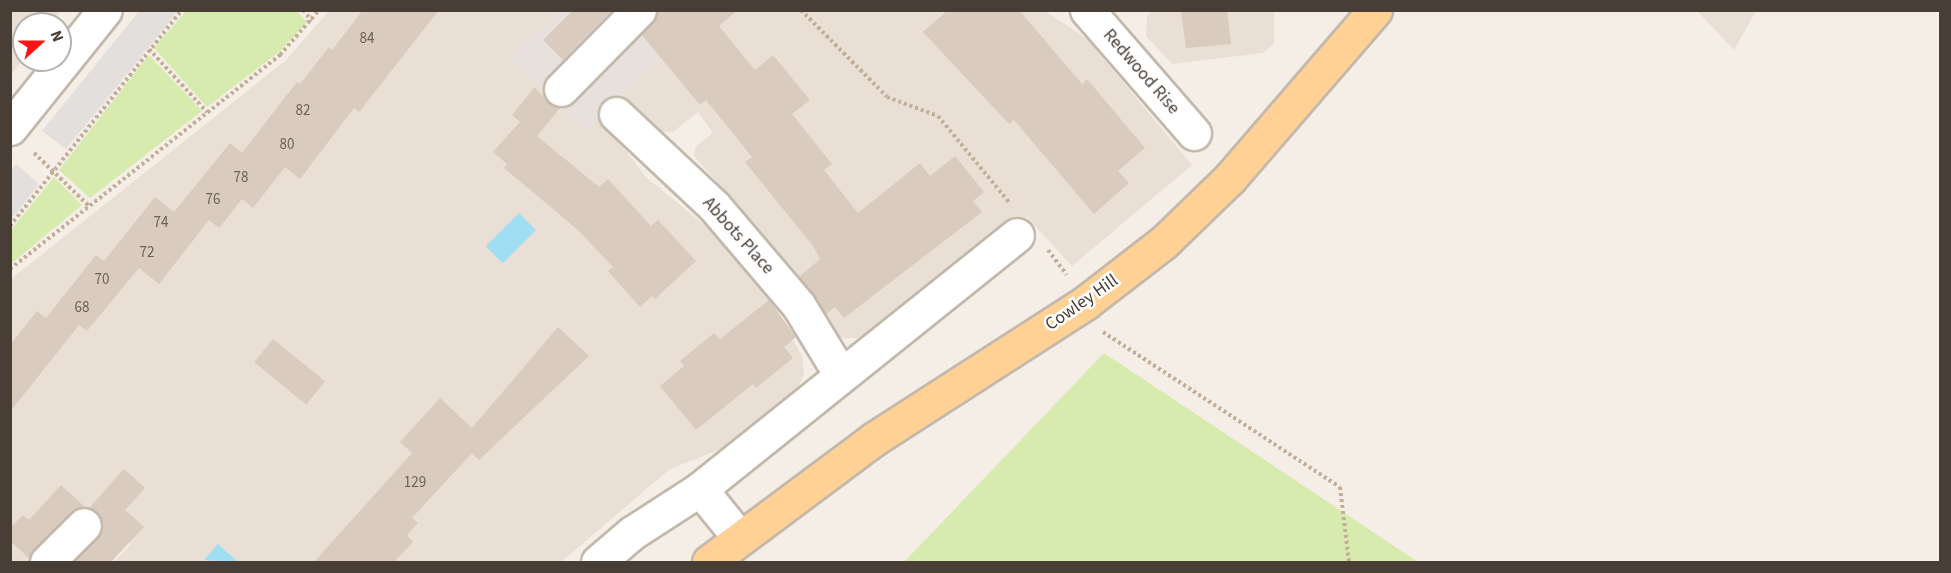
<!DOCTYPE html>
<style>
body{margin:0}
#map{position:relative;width:1951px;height:573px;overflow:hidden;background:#f4eee7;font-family:"Source Sans 3",sans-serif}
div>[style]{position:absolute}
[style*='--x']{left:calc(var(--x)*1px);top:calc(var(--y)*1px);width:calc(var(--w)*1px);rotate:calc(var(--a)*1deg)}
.residential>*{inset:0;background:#e9dfd5}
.industrial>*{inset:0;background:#e7e0dc}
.green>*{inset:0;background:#d8ebae}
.parking>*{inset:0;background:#e2dfdc}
.water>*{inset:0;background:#a0def4;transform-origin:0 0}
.building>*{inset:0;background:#dacbbf;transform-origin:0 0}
.path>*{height:4px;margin-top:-2px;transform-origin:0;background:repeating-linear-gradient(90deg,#c3ae99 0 3px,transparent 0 6px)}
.roads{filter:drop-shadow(2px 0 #c3b8ac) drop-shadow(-2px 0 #c3b8ac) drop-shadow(0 2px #c3b8ac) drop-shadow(0 -2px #c3b8ac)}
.minor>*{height:33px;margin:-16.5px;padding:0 16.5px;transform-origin:16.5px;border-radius:16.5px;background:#fff}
.major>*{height:33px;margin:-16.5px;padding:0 16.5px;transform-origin:16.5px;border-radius:16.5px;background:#ffd195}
span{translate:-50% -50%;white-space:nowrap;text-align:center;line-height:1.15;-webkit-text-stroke:5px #fff;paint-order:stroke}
.number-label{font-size:15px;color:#6c6158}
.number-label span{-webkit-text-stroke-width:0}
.street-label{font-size:18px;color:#483e36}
.frame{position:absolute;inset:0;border:12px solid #483e36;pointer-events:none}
.north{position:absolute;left:12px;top:12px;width:60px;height:60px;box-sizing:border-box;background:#fff;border:2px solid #b6b2af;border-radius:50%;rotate:69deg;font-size:16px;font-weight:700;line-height:24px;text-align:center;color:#483e36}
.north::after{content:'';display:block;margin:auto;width:21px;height:27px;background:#ff1413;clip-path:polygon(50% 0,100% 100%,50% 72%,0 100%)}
</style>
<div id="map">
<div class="residential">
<div style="clip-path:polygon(11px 10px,61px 11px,50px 24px,24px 24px,24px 58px,11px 75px)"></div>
<div style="clip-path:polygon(329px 11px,559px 11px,510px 58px,587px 131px,600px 118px,646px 177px,718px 236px,761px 283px,802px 356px,804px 375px,797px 389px,726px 447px,670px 469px,561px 562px,114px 562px,131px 544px,88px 506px,30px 562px,11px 562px,11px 279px,285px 61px)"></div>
<div style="clip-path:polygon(707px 11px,1045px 11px,1087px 39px,1192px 165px,1072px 266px,1027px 217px,863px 338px,840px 338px,828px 332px,729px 206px,730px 197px,694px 156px,696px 146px,713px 133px,698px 112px,673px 132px,659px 131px,647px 126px,621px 97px)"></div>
<div style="clip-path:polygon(1152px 11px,1274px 11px,1274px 44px,1263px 53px,1172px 64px,1146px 36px,1147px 16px)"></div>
<div style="clip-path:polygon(1697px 11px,1756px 11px,1734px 50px)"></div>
</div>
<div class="industrial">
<div style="clip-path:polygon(559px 11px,707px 11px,587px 131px,509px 58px)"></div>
</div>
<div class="green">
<div style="clip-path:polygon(187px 10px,297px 11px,307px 22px,279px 52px,207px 107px,154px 48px)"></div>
<div style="clip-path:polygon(149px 55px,202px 111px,90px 198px,59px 170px)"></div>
<div style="clip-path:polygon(54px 177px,82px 205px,11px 264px,11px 230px)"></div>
<div style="clip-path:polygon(1104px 353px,1418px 562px,904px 562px)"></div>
</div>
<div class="parking">
<div style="clip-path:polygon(139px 11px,178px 11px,66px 149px,42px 131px)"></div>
<div style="clip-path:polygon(16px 164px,39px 184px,11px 220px,11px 171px)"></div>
</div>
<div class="water">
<div style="left:519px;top:213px;width:24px;height:47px;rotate:45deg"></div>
<div style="clip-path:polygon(218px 544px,238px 562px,204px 560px)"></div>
</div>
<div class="building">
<div style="clip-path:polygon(363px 10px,439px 10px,359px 112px,354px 108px,300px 179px,285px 167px,253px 208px,242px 199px,219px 228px,209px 220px,159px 284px,139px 268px,87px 331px,79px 325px,10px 412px,10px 345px,37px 311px,46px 318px,96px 255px,104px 261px,155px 197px,174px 212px,230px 143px,242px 153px,297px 82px,300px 84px,329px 47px,332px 50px)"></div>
<div style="clip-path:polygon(573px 10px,612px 10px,563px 60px,543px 40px)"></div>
<div style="clip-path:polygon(657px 10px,738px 10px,719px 26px,755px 70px,773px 55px,810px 100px,792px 114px,832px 164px,824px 170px,858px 213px,920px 163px,930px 176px,955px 156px,984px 192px,973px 201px,982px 212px,844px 318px,835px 307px,826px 314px,799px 277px,820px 259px,813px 246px,745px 162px,752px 157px,706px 100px,700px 105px,641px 34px,653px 23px)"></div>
<div style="clip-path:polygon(948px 10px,1019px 10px,1082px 84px,1087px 79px,1145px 148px,1118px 171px,1129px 183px,1094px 214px,1014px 120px,1009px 124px,923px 32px)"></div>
<div style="clip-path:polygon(1181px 10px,1227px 10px,1231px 44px,1186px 48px)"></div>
<div style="clip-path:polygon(535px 87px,548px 103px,561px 107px,537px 136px,599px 187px,608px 179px,651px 226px,658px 220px,696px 261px,655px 299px,652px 296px,640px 307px,608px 271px,613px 267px,578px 230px,504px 168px,507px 164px,493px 152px,520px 122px,512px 115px)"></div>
<div style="clip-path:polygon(769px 300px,796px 337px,784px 347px,793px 358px,756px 388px,753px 384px,696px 430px,660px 386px,684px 366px,680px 361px,714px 333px,720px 339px)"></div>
<div style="clip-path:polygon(558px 327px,589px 356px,479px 460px,472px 453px,412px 518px,418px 523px,407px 535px,413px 542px,394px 562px,314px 562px,412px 453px,400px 442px,440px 398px,472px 428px)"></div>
<div style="left:273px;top:339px;width:67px;height:30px;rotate:39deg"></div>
<div style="clip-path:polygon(124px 469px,145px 488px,125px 510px,144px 527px,111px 562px,73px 562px,102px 530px,102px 520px,90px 507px)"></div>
<div style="clip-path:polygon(61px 485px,85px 507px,71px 512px,29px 558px,10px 541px,10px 528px,23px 515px,29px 520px)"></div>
</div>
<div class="path">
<div style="--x:303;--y:10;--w:14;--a:51"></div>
<div style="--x:801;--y:10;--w:122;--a:45.3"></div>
<div style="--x:887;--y:97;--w:54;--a:20.4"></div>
<div style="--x:938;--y:116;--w:112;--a:50.5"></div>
<div style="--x:149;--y:49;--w:86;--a:47.4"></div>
<div style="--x:34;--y:153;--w:76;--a:43.9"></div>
<div style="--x:10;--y:226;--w:276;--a:-51.5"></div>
<div style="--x:1048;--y:250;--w:31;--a:53"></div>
<div style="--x:10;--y:269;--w:345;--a:-38.4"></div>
<div style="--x:280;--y:55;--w:60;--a:-49.1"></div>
<div style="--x:1103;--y:332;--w:283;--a:33.2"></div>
<div style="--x:1340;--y:487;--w:76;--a:83.2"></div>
</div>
<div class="roads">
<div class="minor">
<div style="--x:1087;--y:10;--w:163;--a:49"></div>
<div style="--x:561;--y:89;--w:111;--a:-45.4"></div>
<div style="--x:616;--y:114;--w:134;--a:43.2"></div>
<div style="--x:714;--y:206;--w:131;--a:49.6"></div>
<div style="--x:799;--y:306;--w:81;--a:58.7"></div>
<div style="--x:10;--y:128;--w:151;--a:-51.2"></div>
<div style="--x:700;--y:489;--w:406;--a:-38.7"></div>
<div style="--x:47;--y:562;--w:52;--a:-45"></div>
<div style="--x:598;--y:562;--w:45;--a:-40.5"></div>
<div style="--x:632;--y:533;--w:81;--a:-32.9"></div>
<div style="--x:700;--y:489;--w:62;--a:50.9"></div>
</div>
<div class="major">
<div style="--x:709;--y:562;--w:206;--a:-36.7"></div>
<div style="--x:874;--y:439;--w:251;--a:-32.8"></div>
<div style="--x:1085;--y:303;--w:100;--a:-37.7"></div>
<div style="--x:1164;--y:242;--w:92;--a:-44.1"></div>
<div style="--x:1230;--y:178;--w:222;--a:-49.2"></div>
</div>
</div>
<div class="number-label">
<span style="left:367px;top:39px">84</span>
<span style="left:303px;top:111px">82</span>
<span style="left:287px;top:145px">80</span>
<span style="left:241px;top:178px">78</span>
<span style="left:213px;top:200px">76</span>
<span style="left:161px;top:223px">74</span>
<span style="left:147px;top:253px">72</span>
<span style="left:102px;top:280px">70</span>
<span style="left:82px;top:308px">68</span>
<span style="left:415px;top:483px">129</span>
</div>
<div class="street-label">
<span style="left:1141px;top:72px;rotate:49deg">Redwood Rise</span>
<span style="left:738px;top:236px;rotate:48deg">Abbots Place</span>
<span style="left:1082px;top:303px;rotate:-35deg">Cowley Hill</span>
</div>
<div class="frame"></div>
<div class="north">N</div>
</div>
